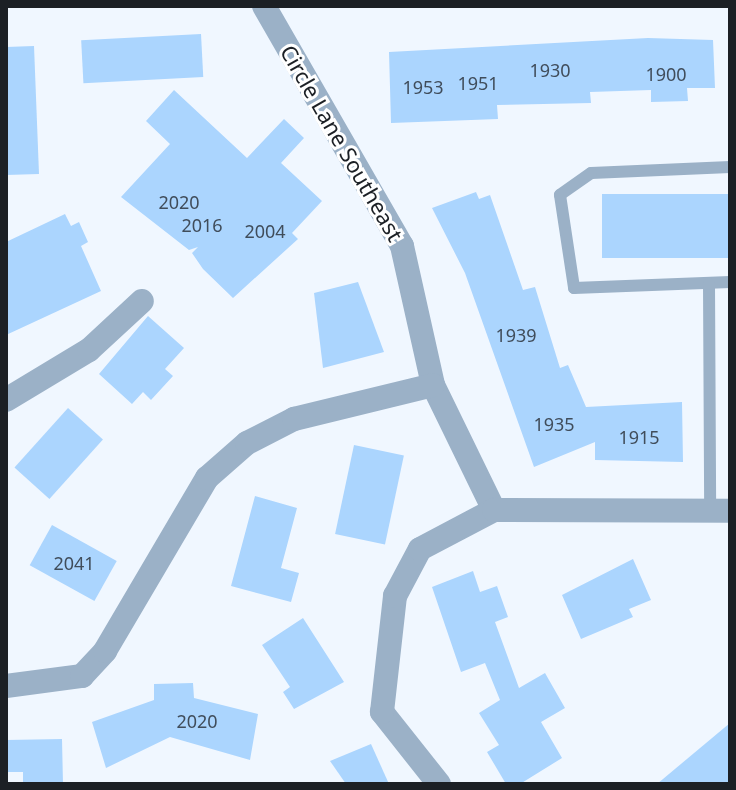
<!DOCTYPE html>
<style>
body{margin:0}
#map{position:relative;width:736px;height:790px;overflow:hidden;background:#f0f7ff;font-family:"Noto Sans",sans-serif}
div>[style]{position:absolute}
[style*='--x']{left:calc(var(--x)*1px);top:calc(var(--y)*1px);width:calc(var(--w)*1px);rotate:calc(var(--a)*1deg)}
.building>*{inset:0;background:#abd5fe;transform-origin:0 0}
.lane>*{height:12px;margin:-6px;padding:0 6px;transform-origin:6px;border-radius:6px;background:#9bb1c7}
.street>*{height:24px;margin:-12px;padding:0 12px;transform-origin:12px;border-radius:12px;background:#9bb1c7}
span{translate:-50% -50%;white-space:nowrap;text-align:center;line-height:1.15;-webkit-text-stroke:6px #fff;paint-order:stroke}
.number-label{font-size:18px;color:#404d5b}
.number-label span{-webkit-text-stroke-width:0}
.street-label{font-size:22px;color:#1c2025}
.frame{position:absolute;inset:0;border:8px solid #1c2025;pointer-events:none}
</style>
<div id="map">
<div class="building">
<div style="left:201px;top:34px;width:43px;height:120px;rotate:87deg"></div>
<div style="clip-path:polygon(648px 38px,713px 40px,715px 88px,687px 88px,688px 101px,651px 102px,651px 90px,590px 92px,591px 103px,497px 105px,498px 119px,391px 123px,389px 52px)"></div>
<div style="clip-path:polygon(34px 46px,39px 174px,6px 175px,6px 47px)"></div>
<div style="clip-path:polygon(174px 90px,247px 158px,284px 119px,304px 138px,281px 163px,322px 201px,292px 233px,298px 239px,233px 298px,203px 269px,192px 253px,198px 247px,189px 250px,121px 197px,170px 144px,146px 121px)"></div>
<div style="clip-path:polygon(476px 192px,479px 199px,490px 195px,523px 290px,535px 287px,560px 368px,568px 365px,586px 407px,682px 402px,683px 462px,595px 460px,595px 442px,534px 467px,465px 273px,432px 208px)"></div>
<div style="left:730px;top:194px;width:64px;height:128px;rotate:90deg"></div>
<div style="clip-path:polygon(65px 214px,71px 226px,79px 222px,88px 242px,81px 246px,101px 291px,6px 335px,6px 242px)"></div>
<div style="clip-path:polygon(358px 282px,384px 352px,323px 368px,314px 293px)"></div>
<div style="clip-path:polygon(148px 316px,184px 348px,165px 369px,173px 376px,151px 400px,143px 392px,132px 404px,99px 374px)"></div>
<div style="left:68px;top:408px;width:47px;height:80px;rotate:42deg"></div>
<div style="left:354px;top:445px;width:51px;height:91px;rotate:12deg"></div>
<div style="clip-path:polygon(255px 496px,297px 508px,281px 568px,299px 573px,291px 602px,231px 586px)"></div>
<div style="left:52px;top:525px;width:74px;height:46px;rotate:29deg"></div>
<div style="clip-path:polygon(633px 559px,651px 600px,629px 609px,633px 617px,581px 639px,562px 595px)"></div>
<div style="clip-path:polygon(473px 571px,480px 592px,497px 586px,508px 617px,495px 622px,519px 688px,545px 673px,565px 708px,541px 722px,562px 758px,520px 784px,506px 784px,487px 752px,499px 745px,479px 713px,500px 700px,485px 663px,461px 672px,432px 587px)"></div>
<div style="clip-path:polygon(303px 618px,344px 682px,294px 709px,283px 692px,290px 687px,262px 645px)"></div>
<div style="clip-path:polygon(193px 683px,194px 698px,258px 714px,250px 760px,170px 737px,106px 768px,92px 722px,154px 700px,154px 684px)"></div>
<div style="clip-path:polygon(730px 723px,730px 784px,657px 784px)"></div>
<div style="clip-path:polygon(62px 739px,63px 784px,23px 784px,23px 772px,6px 772px,6px 740px)"></div>
<div style="clip-path:polygon(371px 744px,389px 784px,346px 784px,330px 761px)"></div>
</div>
<div class="lane">
<div style="--x:730;--y:167;--w:139;--a:177.5"></div>
<div style="--x:591;--y:173;--w:38;--a:145"></div>
<div style="--x:560;--y:195;--w:94;--a:81.4"></div>
<div style="--x:574;--y:288;--w:156;--a:-2.2"></div>
<div style="--x:709;--y:284;--w:228;--a:89.7"></div>
</div>
<div class="street">
<div style="--x:264;--y:6;--w:277;--a:60.1"></div>
<div style="--x:402;--y:246;--w:142;--a:77.4"></div>
<div style="--x:433;--y:385;--w:139;--a:64"></div>
<div style="--x:6;--y:400;--w:97;--a:-31.1"></div>
<div style="--x:89;--y:350;--w:72;--a:-42.8"></div>
<div style="--x:6;--y:686;--w:77;--a:-7.5"></div>
<div style="--x:82;--y:676;--w:34;--a:-47"></div>
<div style="--x:105;--y:651;--w:201;--a:-59.5"></div>
<div style="--x:207;--y:478;--w:53;--a:-41.2"></div>
<div style="--x:247;--y:443;--w:53;--a:-27.1"></div>
<div style="--x:294;--y:419;--w:143;--a:-13.7"></div>
<div style="--x:439;--y:784;--w:92;--a:-128.4"></div>
<div style="--x:382;--y:712;--w:117;--a:-83.6"></div>
<div style="--x:395;--y:596;--w:53;--a:-62"></div>
<div style="--x:420;--y:549;--w:84;--a:-27.8"></div>
<div style="--x:494;--y:510;--w:236;--a:0.2"></div>
</div>
<div class="number-label">
<span style="left:550px;top:70px">1930</span>
<span style="left:666px;top:74px">1900</span>
<span style="left:478px;top:83px">1951</span>
<span style="left:423px;top:87px">1953</span>
<span style="left:179px;top:202px">2020</span>
<span style="left:202px;top:225px">2016</span>
<span style="left:265px;top:231px">2004</span>
<span style="left:516px;top:335px">1939</span>
<span style="left:554px;top:424px">1935</span>
<span style="left:639px;top:437px">1915</span>
<span style="left:74px;top:563px">2041</span>
<span style="left:197px;top:721px">2020</span>
</div>
<div class="street-label">
<span style="left:342px;top:143px;rotate:60deg">Circle Lane Southeast</span>
</div>
<div class="frame"></div>
</div>
